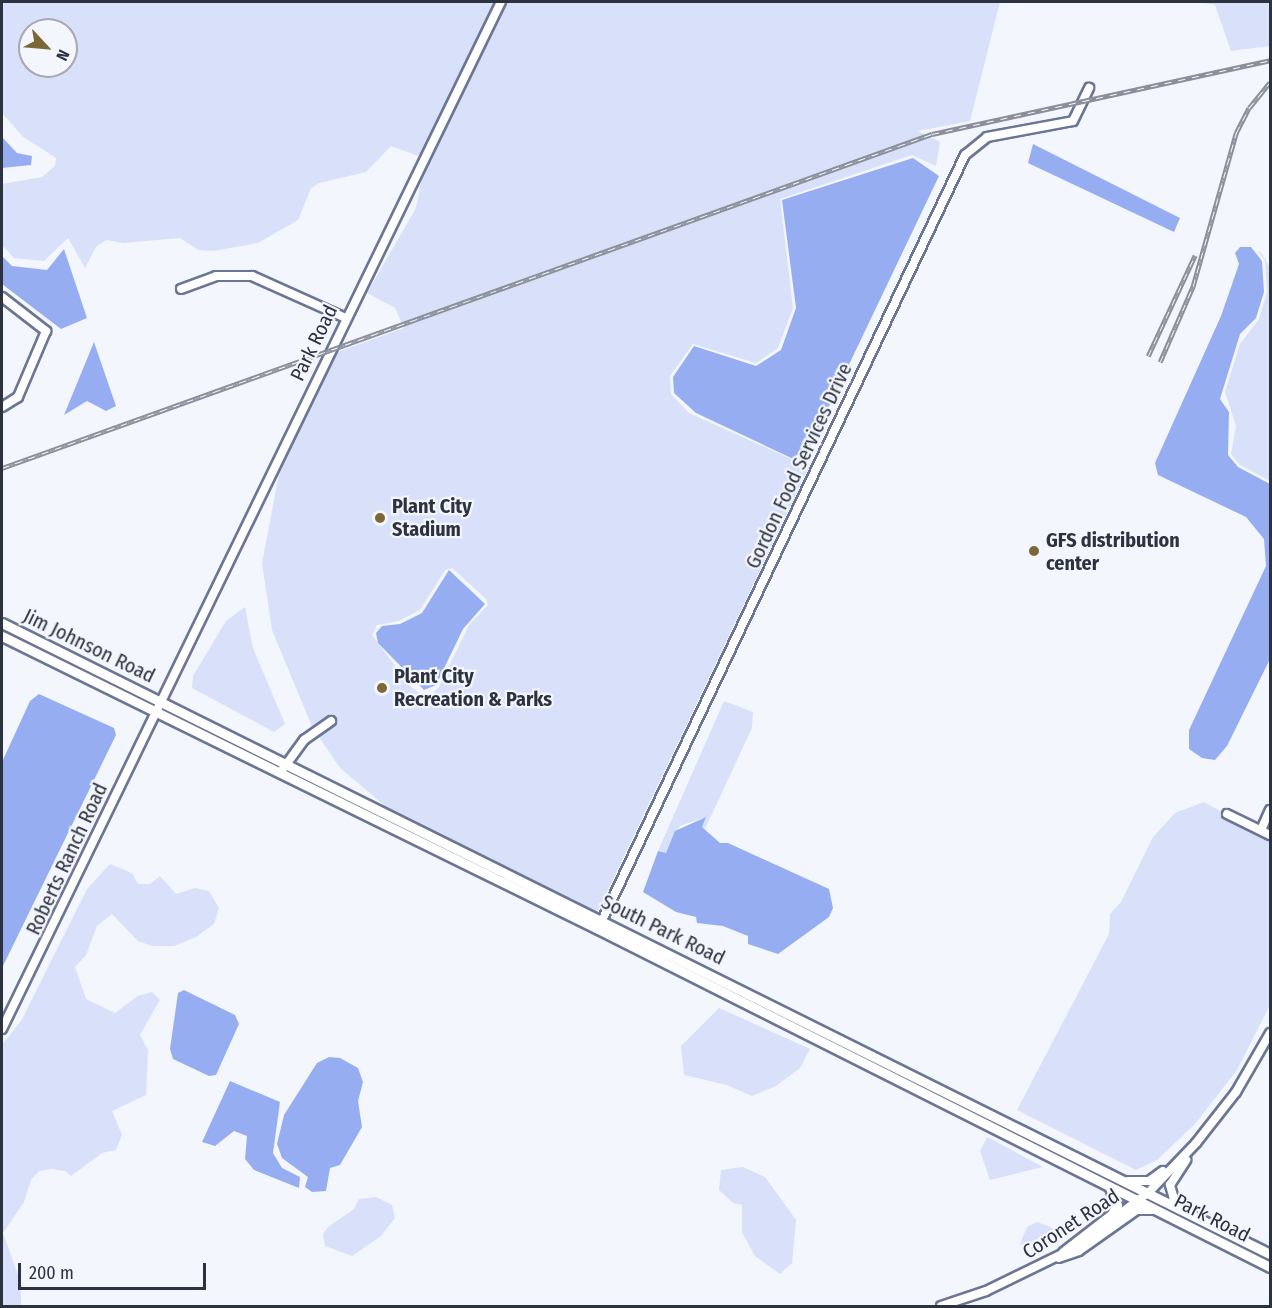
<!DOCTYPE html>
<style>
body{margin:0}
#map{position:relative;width:1272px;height:1308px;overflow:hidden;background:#f3f6fd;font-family:"Fira Sans Condensed",sans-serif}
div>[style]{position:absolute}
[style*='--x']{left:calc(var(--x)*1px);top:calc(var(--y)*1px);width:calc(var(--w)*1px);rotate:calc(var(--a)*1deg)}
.green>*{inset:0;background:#d8e1f9}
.water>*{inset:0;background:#96aef1}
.roads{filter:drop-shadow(2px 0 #6b7694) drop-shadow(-2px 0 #6b7694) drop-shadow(0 2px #6b7694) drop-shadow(0 -2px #6b7694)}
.minor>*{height:8px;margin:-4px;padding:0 4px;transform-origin:4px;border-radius:4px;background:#fff}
.major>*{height:9px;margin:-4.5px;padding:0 4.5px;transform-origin:4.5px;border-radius:4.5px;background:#fff}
.rail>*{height:4.5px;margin-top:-2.25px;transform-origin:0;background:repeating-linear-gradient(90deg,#f3f6fd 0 7px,#8b8f99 0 14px);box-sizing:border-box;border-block:2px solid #8b8f99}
.dots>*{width:16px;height:16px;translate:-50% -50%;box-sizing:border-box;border:3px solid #f3f6fd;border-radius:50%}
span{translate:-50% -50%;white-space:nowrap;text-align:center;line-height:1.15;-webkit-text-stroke:4.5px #f3f6fd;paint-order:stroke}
.street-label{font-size:20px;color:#2d323f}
.poi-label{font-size:20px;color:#2d323f;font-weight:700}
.left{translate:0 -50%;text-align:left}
.frame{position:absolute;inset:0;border:3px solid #2d323f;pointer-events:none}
.north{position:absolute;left:18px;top:18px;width:60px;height:60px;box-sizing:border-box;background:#f3f6fd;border:2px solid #a4a8b1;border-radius:50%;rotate:116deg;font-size:16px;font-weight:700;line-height:24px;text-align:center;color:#2d323f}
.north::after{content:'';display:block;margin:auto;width:21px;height:27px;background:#7b6836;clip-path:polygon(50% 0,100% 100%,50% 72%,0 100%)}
.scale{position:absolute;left:18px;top:1263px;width:188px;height:27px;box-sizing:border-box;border:3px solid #2d323f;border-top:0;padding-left:8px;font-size:18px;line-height:21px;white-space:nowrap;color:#2d323f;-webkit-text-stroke:4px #f3f6fd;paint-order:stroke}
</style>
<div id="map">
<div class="green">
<div style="clip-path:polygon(evenodd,2px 2px,497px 2px,421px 157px,391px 146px,366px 172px,319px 183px,311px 188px,298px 220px,258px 243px,214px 251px,198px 250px,180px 238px,123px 243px,106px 240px,96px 247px,85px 268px,68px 238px,44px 261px,14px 258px,2px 245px,2px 184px,42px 177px,55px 166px,56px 158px,22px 136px,2px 113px,2px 2px,30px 30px,66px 30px,66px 66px,30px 66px,30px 30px)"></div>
<div style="clip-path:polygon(evenodd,505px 2px,1000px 2px,970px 121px,918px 131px,940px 142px,936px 166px,912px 155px,780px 199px,793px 308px,778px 348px,756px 363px,693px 344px,670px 376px,671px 394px,689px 413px,809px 467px,597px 913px,390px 810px,340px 768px,317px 734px,336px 722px,332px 717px,313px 729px,272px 630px,262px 563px,280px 469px,332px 354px,404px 328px,395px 308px,367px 293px,416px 208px,424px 166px,505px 2px,452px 568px,486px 599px,488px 605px,469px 625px,439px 687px,427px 698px,411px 687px,372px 635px,377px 625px,399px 621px,420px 610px,445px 570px,452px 568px)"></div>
<div style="clip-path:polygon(1199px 2px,1270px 2px,1270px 46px,1231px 51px,1215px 5px)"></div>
<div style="clip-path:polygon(1257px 250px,1262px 254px,1270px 268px,1270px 481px,1240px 465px,1231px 454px,1236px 426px,1225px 392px,1240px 344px,1259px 319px,1267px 292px,1265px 261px)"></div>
<div style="clip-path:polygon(245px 607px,253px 648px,285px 724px,274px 732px,192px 688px,193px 676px,226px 621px)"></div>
<div style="clip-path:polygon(724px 701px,753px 712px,752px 728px,705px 829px,701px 827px,705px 818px,702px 818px,680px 826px,666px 853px,658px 851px)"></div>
<div style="clip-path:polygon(1204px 802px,1270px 839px,1270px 1005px,1237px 1070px,1195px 1124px,1157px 1160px,1136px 1170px,1017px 1110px,1109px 934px,1110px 914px,1121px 902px,1153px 837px,1175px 813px)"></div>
<div style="clip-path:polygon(110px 864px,132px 873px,138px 884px,150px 884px,160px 876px,176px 894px,195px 888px,209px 891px,219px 908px,214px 924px,196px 937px,174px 946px,152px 946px,138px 941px,112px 914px,97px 926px,86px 955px,75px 967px,86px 999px,115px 1013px,138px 996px,152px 992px,160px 1000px,140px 1035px,148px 1050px,146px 1095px,112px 1111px,122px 1135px,116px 1150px,102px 1153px,71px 1176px,65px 1171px,51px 1169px,39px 1171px,31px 1180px,24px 1202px,3px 1233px,21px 1283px,21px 1306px,2px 1306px,2px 1045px,21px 1021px,87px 889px)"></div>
<div style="clip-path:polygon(719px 1008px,810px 1049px,800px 1068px,776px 1086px,752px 1096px,727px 1085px,684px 1075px,681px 1046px)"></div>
<div style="clip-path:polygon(987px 1137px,995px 1141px,1043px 1167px,990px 1180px,980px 1151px)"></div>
<div style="clip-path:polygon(743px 1167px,765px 1177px,796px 1220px,792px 1263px,780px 1274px,755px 1256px,742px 1232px,742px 1205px,733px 1203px,719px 1190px,721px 1170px)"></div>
<div style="clip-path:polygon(376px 1197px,392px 1205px,395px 1218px,381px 1236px,352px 1256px,325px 1246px,323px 1234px,328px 1227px,353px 1210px,359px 1199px)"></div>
<div style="clip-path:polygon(1037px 1222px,1053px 1228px,1051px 1237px,1042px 1246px,1020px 1244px,1027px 1227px)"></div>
</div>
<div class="water">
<div style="clip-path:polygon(2px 137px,17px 153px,32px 156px,31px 165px,2px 168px)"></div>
<div style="clip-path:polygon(1033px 144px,1180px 218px,1174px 232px,1028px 163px)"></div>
<div style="clip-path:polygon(913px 158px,939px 176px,802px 463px,696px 413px,674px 393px,673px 377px,694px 346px,756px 366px,781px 350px,796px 308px,782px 200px)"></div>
<div style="clip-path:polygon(1240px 247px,1251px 247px,1262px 261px,1264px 292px,1256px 318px,1240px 334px,1220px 399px,1229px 412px,1228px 455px,1238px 467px,1270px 484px,1270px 659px,1227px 746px,1215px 760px,1202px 758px,1189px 749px,1189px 730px,1266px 566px,1264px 539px,1246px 517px,1158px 475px,1155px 463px,1221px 316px,1239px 264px,1235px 253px)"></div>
<div style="clip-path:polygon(64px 249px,87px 318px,61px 329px,2px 284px,2px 256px,12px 266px,47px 270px)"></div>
<div style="clip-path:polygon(94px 342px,116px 406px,106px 411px,87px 401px,64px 415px)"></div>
<div style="clip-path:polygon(449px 570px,485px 604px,463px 629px,436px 685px,424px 690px,378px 643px,376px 633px,382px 626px,400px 624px,422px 613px)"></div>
<div style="clip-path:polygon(39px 694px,114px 728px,116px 735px,2px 968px,2px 762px,30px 701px)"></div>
<div style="clip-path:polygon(706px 817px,702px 827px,720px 843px,728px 843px,829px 889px,833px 908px,829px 917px,778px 954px,748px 944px,748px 936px,723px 926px,697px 923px,696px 917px,676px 912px,643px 892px,658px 851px,666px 853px,675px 831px)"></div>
<div style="clip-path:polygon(184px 990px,235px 1015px,239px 1024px,216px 1075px,209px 1076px,173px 1059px,170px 1049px,178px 993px)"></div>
<div style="clip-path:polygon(329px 1057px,340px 1058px,358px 1068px,363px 1082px,358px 1101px,362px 1127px,340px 1165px,330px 1168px,326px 1191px,312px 1192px,305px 1187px,308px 1177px,282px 1158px,277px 1144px,284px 1115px,317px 1063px)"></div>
<div style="clip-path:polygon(230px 1081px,280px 1102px,273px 1153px,282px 1168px,300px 1177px,299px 1188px,254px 1170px,245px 1159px,247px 1136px,234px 1131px,215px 1146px,202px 1142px)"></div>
</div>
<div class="roads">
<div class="minor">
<div style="--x:181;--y:289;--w:37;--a:-20"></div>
<div style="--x:216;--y:276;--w:36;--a:0"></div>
<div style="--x:252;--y:276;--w:103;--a:24.1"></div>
<div style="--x:2;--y:297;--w:56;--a:37.7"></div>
<div style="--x:46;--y:331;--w:72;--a:113"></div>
<div style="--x:18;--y:397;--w:19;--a:148"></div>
<div style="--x:280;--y:773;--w:41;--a:-54"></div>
<div style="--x:304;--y:740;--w:33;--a:-35"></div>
<div style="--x:1227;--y:814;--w:48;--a:26"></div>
<div style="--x:1261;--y:830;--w:22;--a:-66"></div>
<div style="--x:600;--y:925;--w:852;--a:-64.64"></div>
<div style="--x:965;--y:155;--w:28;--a:-39"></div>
<div style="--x:987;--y:137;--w:87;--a:-10.5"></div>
<div style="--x:1073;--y:121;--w:37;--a:-64"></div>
<div style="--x:2;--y:1029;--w:1142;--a:-64.09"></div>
<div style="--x:1128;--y:1181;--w:21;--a:0"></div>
<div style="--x:1149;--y:1181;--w:17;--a:-36"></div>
<div style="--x:1185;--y:1210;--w:16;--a:-135"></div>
<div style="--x:1174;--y:1199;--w:15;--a:-106"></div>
<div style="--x:1170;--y:1185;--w:30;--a:-57"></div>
<div style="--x:1100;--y:1229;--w:61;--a:-37.1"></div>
<div style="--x:1149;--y:1192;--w:68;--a:-46.2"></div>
<div style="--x:1196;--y:1143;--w:65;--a:-51.9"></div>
<div style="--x:1236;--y:1092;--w:68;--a:-60"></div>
<div style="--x:941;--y:1306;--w:47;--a:-18.4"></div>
<div style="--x:986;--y:1291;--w:85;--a:-26"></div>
</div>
<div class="major">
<div style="--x:2;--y:623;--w:1416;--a:26.46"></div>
<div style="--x:2;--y:636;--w:664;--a:26.18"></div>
<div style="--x:598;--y:929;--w:752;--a:26.7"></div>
<div style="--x:1063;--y:1252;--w:62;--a:-37.8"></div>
<div style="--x:1112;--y:1214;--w:10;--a:-61"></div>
<div style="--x:1117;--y:1205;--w:18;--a:-112"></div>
<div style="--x:1058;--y:1257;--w:21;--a:-19"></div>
<div style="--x:1078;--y:1250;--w:71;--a:-35.3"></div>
<div style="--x:1136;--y:1209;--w:15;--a:0"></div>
</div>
</div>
<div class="rail">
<div style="--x:1148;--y:356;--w:111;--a:-65"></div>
<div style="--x:1160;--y:362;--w:83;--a:-66.5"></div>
<div style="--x:1193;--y:286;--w:159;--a:-74.3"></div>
<div style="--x:1236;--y:133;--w:28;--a:-63"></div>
<div style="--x:1249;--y:108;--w:33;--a:-51"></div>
<div style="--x:2;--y:468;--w:988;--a:-19.76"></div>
<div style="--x:932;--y:134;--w:346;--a:-12.3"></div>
</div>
<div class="dots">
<div style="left:380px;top:518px;background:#7b6836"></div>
<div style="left:1034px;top:551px;background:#7b6836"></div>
<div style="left:382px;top:688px;background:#7b6836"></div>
</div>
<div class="street-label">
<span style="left:314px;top:343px;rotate:-64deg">Park Road</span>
<span style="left:799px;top:466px;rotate:-65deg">Gordon Food Services Drive</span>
<span style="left:89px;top:646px;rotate:26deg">Jim Johnson Road</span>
<span style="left:67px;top:859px;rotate:-65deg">Roberts Ranch Road</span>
<span style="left:663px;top:930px;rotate:26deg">South Park Road</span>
<span style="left:1212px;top:1218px;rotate:27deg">Park Road</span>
<span style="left:1071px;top:1224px;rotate:-33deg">Coronet Road</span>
</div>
<div class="poi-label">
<span class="left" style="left:392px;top:518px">Plant City<br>Stadium</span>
<span class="left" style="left:1046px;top:552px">GFS distribution<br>center</span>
<span class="left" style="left:394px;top:688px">Plant City<br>Recreation &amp; Parks</span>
</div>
<div class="frame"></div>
<div class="north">N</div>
<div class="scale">200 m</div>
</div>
